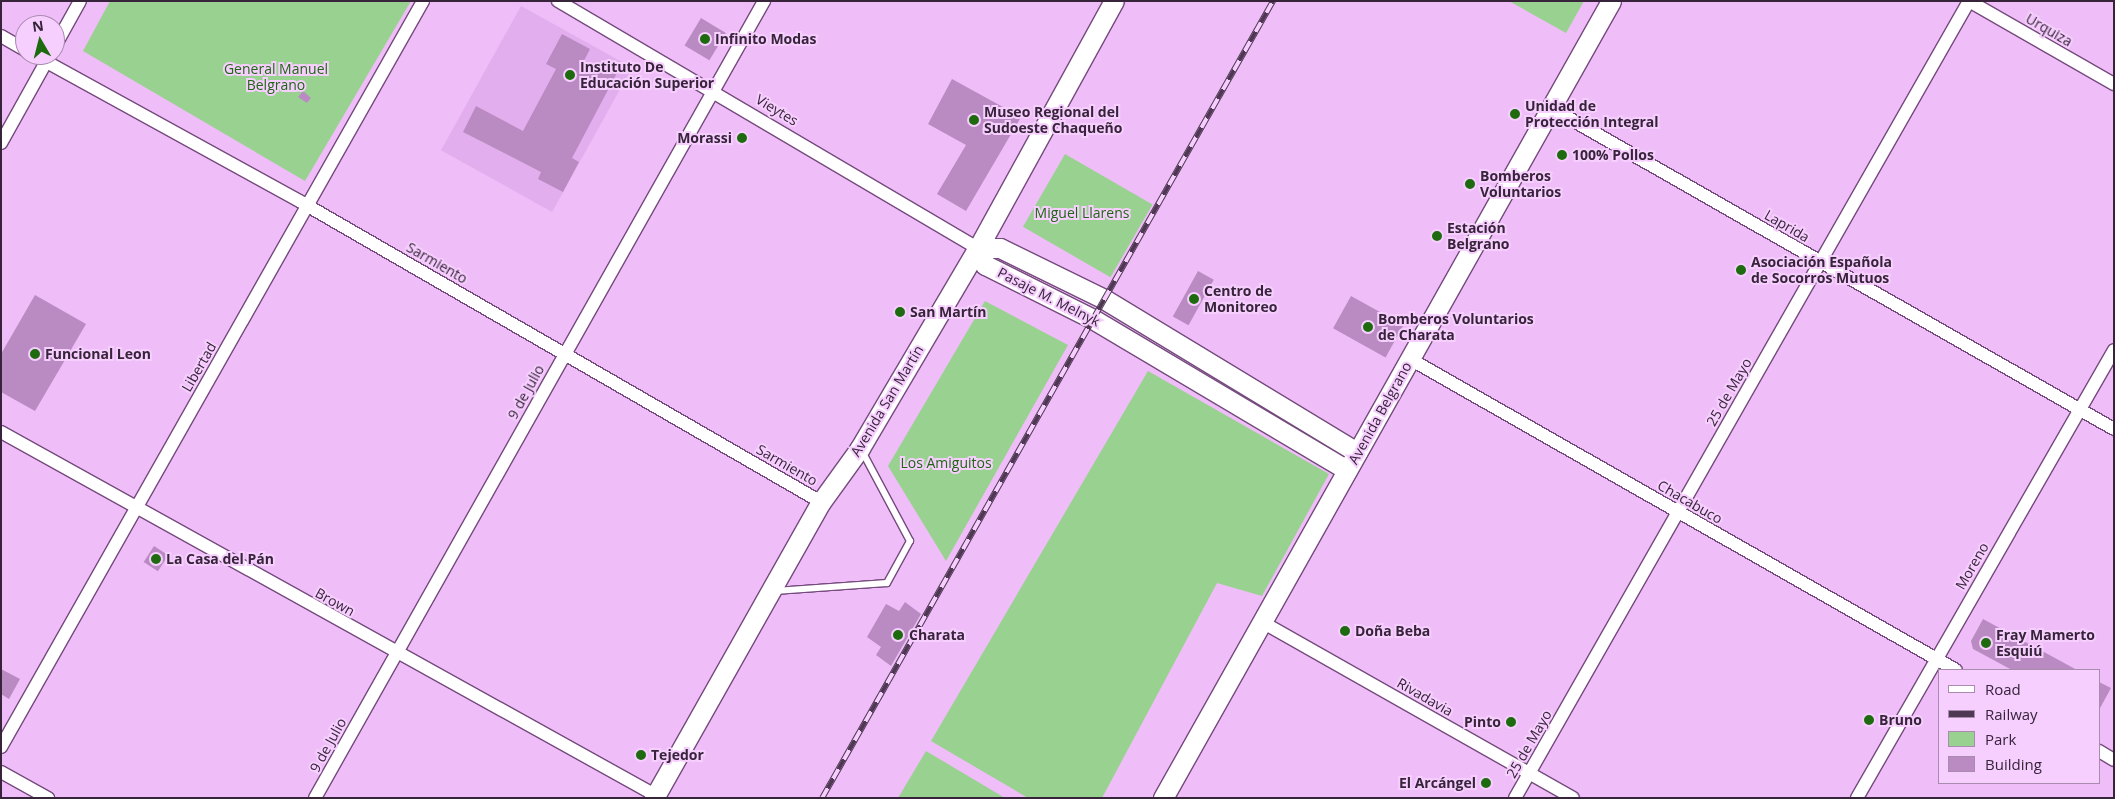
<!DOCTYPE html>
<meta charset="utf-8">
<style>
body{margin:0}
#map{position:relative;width:2115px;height:799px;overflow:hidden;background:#efbdf8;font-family:"Open Sans",sans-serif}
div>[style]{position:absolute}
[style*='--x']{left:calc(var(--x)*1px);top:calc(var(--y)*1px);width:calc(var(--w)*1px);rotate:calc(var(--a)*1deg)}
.built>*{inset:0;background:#e3aeed;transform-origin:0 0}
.green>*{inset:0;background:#99d290;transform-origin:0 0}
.building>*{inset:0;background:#ba8bc3;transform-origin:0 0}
.roads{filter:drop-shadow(1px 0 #754a7d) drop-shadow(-1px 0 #754a7d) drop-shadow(0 1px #754a7d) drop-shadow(0 -1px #754a7d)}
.lane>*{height:6px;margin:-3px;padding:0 3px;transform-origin:3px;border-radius:3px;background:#fff}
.street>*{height:12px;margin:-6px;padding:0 6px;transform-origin:6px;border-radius:6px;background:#fff}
.secondary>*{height:19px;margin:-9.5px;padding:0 9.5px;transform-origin:9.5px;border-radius:9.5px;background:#fff}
.rail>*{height:5.5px;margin-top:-2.75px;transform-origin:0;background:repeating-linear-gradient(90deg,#f6cffe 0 11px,#4f3853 0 22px);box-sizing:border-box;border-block:1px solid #4f3853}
.dots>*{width:14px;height:14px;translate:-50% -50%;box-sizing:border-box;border:2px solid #f6cffe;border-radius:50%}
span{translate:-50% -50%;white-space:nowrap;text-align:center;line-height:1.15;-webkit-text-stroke:4px #f6cffe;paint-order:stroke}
.street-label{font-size:14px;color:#37243a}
.poi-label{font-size:14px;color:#37243a;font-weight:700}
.left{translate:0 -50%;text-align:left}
.right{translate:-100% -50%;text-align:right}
.park-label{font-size:14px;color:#1f6713}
.frame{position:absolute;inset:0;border:2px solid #37243a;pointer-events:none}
.legend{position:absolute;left:1938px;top:669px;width:162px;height:115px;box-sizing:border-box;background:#f6cffe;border:1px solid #aa8bb0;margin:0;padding:6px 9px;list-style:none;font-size:15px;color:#37243a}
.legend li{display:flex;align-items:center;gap:10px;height:25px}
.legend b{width:25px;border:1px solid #aa8bb0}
.north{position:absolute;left:15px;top:15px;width:50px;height:50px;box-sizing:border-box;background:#f6cffe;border:1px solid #aa8bb0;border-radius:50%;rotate:352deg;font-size:14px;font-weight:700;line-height:20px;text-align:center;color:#37243a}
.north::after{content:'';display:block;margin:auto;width:18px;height:22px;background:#1d6b0e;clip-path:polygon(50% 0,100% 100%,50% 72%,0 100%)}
</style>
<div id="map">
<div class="built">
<div style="left:521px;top:6px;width:127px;height:165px;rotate:29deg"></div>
</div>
<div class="green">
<div style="clip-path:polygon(110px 1px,411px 1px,305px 181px,83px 51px)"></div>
<div style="clip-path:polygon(1509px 1px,1584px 1px,1566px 33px)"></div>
<div style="left:1065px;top:154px;width:101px;height:84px;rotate:30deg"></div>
<div style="clip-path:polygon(985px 301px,1068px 345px,946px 561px,888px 466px)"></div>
<div style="clip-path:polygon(1148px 371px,1329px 474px,1262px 596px,1217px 583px,1102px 798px,1028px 798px,931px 741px)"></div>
<div style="clip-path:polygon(926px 751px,1005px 798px,898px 798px)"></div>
</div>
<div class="building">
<div style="left:701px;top:18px;width:29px;height:32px;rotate:31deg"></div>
<div style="clip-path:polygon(562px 34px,590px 49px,581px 67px,597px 75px,603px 63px,618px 71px,572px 158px,579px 162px,563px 192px,538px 179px,541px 172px,463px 132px,476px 106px,523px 131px,556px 69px,546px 64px)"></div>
<div style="clip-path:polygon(952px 79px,1021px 117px,966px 211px,937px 194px,966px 145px,928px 124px)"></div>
<div style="clip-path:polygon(303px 91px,311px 98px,307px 103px,298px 97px)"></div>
<div style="left:1198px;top:271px;width:18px;height:52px;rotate:29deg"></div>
<div style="clip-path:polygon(35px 295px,86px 324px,35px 411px,1px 392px,1px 354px)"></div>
<div style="left:1351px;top:296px;width:60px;height:37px;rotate:29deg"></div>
<div style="left:154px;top:546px;width:17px;height:19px;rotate:33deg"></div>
<div style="clip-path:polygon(905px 602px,921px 614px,891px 666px,876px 655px,881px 647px,867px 637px,886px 604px,899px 611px)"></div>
<div style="clip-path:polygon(1983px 619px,2077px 670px,2012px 670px,1973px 649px,1971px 641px)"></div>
<div style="clip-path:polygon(1px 669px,20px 679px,9px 699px,1px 694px)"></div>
<div style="clip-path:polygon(2099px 682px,2111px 688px,2099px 710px)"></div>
</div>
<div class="roads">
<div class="lane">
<div style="--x:775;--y:591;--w:112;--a:-4.1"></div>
<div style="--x:887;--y:583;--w:48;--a:-61.3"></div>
<div style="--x:910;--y:541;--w:102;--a:-118.1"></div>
</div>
<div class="street">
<div style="--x:558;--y:1;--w:487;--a:30.5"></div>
<div style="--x:1969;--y:1;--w:167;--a:29.8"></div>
<div style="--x:1;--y:36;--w:28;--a:30"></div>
<div style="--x:55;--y:46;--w:51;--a:-60.9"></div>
<div style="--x:34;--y:55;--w:305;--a:28.8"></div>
<div style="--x:301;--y:202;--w:600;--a:29.98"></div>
<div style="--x:1551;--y:108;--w:648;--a:29.69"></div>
<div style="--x:1;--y:143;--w:101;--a:-60.9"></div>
<div style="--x:1410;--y:359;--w:628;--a:29.67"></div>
<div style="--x:1;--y:432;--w:748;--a:29.03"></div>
<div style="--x:1262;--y:622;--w:357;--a:29.5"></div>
<div style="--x:1;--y:747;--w:857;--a:-60.5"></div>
<div style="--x:2099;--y:751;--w:17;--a:31"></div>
<div style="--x:1;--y:772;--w:54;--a:29"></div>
<div style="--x:315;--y:798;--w:915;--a:-60.6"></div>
<div style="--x:1515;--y:798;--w:917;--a:-60.33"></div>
<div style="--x:1857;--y:798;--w:516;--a:-60.16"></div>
</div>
<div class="secondary">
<div style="--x:1347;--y:470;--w:295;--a:-149.3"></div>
<div style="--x:1093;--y:319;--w:121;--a:-153.4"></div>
<div style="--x:985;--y:265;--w:18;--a:-112"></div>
<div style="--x:978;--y:248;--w:22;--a:0"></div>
<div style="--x:1000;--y:248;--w:116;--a:26.1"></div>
<div style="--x:1104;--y:299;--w:296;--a:31.2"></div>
<div style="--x:654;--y:798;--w:340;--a:-60.6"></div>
<div style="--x:821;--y:502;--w:67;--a:-54.2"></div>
<div style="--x:860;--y:448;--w:232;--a:-59.5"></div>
<div style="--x:978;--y:248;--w:282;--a:-61.2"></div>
<div style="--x:1163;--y:798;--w:914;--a:-60.66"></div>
</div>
</div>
<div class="rail">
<div style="--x:822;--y:798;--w:916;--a:-60.5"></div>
</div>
<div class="dots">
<div style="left:705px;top:39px;background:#1d6b0e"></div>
<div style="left:570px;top:75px;background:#1d6b0e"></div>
<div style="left:1515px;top:114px;background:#1d6b0e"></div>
<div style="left:974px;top:120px;background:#1d6b0e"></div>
<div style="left:742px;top:138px;background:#1d6b0e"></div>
<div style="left:1562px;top:155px;background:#1d6b0e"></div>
<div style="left:1470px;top:184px;background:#1d6b0e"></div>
<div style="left:1437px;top:236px;background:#1d6b0e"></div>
<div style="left:1741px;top:270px;background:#1d6b0e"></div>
<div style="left:1194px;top:299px;background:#1d6b0e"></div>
<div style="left:900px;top:312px;background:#1d6b0e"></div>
<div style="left:1368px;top:327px;background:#1d6b0e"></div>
<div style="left:35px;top:354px;background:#1d6b0e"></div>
<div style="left:156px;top:559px;background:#1d6b0e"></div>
<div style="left:1345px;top:631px;background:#1d6b0e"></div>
<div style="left:898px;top:635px;background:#1d6b0e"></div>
<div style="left:1986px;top:643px;background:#1d6b0e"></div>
<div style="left:1869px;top:720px;background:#1d6b0e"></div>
<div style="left:1511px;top:722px;background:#1d6b0e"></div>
<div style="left:641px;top:755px;background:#1d6b0e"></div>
<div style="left:1486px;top:783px;background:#1d6b0e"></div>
</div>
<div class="street-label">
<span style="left:2049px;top:30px;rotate:30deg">Urquiza</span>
<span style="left:777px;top:110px;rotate:31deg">Vieytes</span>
<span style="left:1787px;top:226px;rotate:30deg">Laprida</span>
<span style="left:437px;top:263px;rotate:30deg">Sarmiento</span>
<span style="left:1049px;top:297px;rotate:27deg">Pasaje M. Melnyk</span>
<span style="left:199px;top:367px;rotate:-60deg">Libertad</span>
<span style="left:526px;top:392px;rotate:-61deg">9 de Julio</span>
<span style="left:1729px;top:392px;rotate:-60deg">25 de Mayo</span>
<span style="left:887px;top:401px;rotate:-59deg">Avenida San Martín</span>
<span style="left:1380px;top:413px;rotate:-61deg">Avenida Belgrano</span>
<span style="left:787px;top:465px;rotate:30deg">Sarmiento</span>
<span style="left:1690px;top:502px;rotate:30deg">Chacabuco</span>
<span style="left:1972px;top:566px;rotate:-60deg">Moreno</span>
<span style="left:335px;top:602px;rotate:29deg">Brown</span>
<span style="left:1425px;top:697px;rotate:30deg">Rivadavia</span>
<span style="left:1529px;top:744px;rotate:-60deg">25 de Mayo</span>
<span style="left:328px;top:745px;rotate:-61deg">9 de Julio</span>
</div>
<div class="poi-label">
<span class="left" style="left:715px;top:39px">Infinito Modas</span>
<span class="left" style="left:580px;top:75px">Instituto De<br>Educación Superior</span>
<span class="left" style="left:1525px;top:114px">Unidad de<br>Protección Integral</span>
<span class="left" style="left:984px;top:120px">Museo Regional del<br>Sudoeste Chaqueño</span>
<span class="right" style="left:732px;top:138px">Morassi</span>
<span class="left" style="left:1572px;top:155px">100% Pollos</span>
<span class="left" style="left:1480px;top:184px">Bomberos<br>Voluntarios</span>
<span class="left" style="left:1447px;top:236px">Estación<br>Belgrano</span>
<span class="left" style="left:1751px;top:270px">Asociación Española<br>de Socorros Mutuos</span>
<span class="left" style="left:1204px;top:299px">Centro de<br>Monitoreo</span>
<span class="left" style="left:910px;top:312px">San Martín</span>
<span class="left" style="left:1378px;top:327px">Bomberos Voluntarios<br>de Charata</span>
<span class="left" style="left:45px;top:354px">Funcional Leon</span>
<span class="left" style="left:166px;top:559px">La Casa del Pán</span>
<span class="left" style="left:1355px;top:631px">Doña Beba</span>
<span class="left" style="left:909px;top:635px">Charata</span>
<span class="left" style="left:1996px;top:643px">Fray Mamerto<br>Esquiú</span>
<span class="left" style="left:1879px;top:720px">Bruno</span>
<span class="right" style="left:1501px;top:722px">Pinto</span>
<span class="left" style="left:651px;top:755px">Tejedor</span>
<span class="right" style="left:1476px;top:783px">El Arcángel</span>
</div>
<div class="park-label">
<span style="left:276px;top:77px">General Manuel<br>Belgrano</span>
<span style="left:1082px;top:213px">Miguel Llarens</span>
<span style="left:946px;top:463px">Los Amiguitos</span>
</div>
<div class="frame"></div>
<ul class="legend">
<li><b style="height:6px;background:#fff"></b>Road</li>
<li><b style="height:6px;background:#4f3853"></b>Railway</li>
<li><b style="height:14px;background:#99d290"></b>Park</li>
<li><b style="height:14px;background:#ba8bc3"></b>Building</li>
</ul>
<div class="north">N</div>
</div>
